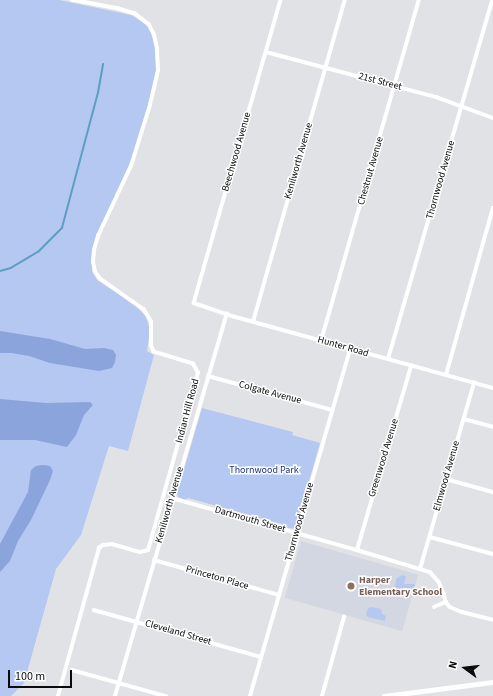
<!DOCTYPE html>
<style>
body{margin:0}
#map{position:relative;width:493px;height:696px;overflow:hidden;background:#e1e2e5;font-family:"Source Sans 3",sans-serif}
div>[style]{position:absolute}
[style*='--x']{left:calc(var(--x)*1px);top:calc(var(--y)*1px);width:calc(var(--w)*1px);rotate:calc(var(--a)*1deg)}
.built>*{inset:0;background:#d3d7e1;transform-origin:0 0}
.green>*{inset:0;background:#b4c8f2}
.forest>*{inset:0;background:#8ba4db}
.stream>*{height:1.5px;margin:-0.75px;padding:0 0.75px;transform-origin:0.75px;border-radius:0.75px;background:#5d9fc3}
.street>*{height:3.5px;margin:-1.75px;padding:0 1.75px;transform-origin:1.75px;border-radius:1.75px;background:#fff}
.secondary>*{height:4.5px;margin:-2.25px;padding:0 2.25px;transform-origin:2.25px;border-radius:2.25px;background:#fff}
.dots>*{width:11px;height:11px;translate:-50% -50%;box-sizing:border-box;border:2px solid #fff;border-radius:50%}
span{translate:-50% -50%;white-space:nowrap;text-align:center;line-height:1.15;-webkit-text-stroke:3px #fff;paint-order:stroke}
.street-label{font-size:10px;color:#0b0b0c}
.park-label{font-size:10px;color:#1b3374}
.education-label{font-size:10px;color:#785e54;font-weight:700}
.left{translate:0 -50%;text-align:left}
.north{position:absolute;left:445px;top:648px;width:40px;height:40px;-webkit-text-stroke:3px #fff;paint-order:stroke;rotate:285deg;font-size:11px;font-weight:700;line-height:16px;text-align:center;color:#0b0b0c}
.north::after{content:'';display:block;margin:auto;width:14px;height:18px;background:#0b0b0c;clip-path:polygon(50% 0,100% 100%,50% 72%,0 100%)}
.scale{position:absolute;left:8px;top:670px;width:64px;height:18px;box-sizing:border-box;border:2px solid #0b0b0c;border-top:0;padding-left:5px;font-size:12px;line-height:14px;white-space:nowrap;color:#0b0b0c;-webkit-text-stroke:3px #fff;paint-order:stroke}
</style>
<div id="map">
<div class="built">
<div style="left:301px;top:541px;width:122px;height:59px;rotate:16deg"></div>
</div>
<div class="green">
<div style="clip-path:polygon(0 0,59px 0,131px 15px,146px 24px,150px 29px,155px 47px,156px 60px,156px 71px,149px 104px,132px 159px,97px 235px,91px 260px,93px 273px,97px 280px,135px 305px,146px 317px,150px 330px,147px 351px,154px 355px,128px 451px,109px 446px,81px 535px,56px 569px,24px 683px,11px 696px,0 696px)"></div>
<div style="clip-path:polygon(202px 408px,293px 432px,292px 435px,320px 443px,295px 529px,283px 527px,282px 524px,188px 498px,185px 500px,178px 497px,177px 493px)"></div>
<div style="clip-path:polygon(402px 575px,406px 576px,404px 584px,415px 584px,413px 590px,408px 593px,395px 589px,396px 579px)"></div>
<div style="clip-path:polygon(371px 607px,381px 609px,382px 614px,386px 616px,385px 621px,368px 617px,366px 615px,368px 608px)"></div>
</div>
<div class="forest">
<div style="clip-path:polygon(0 331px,50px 339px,85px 349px,104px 348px,113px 350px,116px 355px,115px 362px,112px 368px,99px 371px,50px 363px,29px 356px,11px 353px,0 353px)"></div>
<div style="clip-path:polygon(0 399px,46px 403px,90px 402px,93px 405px,84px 415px,76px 435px,67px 447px,35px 440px,0 440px)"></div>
<div style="clip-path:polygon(43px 465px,50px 466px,53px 471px,50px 480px,31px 520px,18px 541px,10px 561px,0 572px,0 544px,28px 492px,31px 470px,36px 466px)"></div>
</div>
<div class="stream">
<div style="--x:0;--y:271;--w:11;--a:-15"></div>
<div style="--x:11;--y:268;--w:31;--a:-31"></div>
<div style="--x:38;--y:252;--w:34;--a:-45"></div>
<div style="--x:62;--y:228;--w:140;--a:-75.1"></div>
<div style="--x:98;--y:93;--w:29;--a:-80"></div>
</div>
<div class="street">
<div style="--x:281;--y:0;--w:315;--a:106"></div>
<div style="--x:194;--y:303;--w:40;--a:18.9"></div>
<div style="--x:232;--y:316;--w:271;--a:15.4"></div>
<div style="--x:266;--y:52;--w:176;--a:14.8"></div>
<div style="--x:436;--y:97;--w:61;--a:20.2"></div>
<div style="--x:253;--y:322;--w:335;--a:-74.1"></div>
<div style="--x:321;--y:341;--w:355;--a:-74"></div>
<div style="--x:388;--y:359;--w:374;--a:-73.8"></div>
<div style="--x:446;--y:375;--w:173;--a:-74.3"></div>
<div style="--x:208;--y:376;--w:129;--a:15.3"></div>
<div style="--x:464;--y:419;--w:30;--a:15"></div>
<div style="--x:446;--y:479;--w:49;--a:15.5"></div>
<div style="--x:172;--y:498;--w:192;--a:15.7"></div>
<div style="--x:357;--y:550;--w:76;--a:16.8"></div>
<div style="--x:430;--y:572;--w:13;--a:48"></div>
<div style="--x:439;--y:582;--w:12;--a:66"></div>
<div style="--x:444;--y:593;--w:9;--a:77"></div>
<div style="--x:446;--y:602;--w:6;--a:51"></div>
<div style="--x:450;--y:607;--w:13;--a:23"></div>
<div style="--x:462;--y:612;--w:32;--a:14"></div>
<div style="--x:430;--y:537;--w:65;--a:15.1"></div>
<div style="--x:357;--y:550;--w:192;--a:-73.6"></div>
<div style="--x:154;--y:560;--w:130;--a:15.6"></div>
<div style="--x:420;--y:569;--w:194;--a:-73.8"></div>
<div style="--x:434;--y:607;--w:13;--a:-23"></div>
<div style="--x:94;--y:610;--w:173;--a:15.7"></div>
<div style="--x:72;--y:670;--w:98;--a:15.5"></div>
<div style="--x:58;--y:696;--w:154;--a:-74.5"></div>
<div style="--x:99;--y:548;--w:5;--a:-37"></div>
<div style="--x:103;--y:545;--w:9;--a:-6"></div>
<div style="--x:112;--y:544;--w:29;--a:16"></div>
<div style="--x:140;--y:552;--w:8;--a:-14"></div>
<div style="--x:148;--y:550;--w:3;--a:-72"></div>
<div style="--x:149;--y:547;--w:181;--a:-74.3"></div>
<div style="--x:198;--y:373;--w:10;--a:-119"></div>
<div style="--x:193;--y:364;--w:41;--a:-162.9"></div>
<div style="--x:154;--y:352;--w:7;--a:-117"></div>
<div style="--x:151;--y:346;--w:24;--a:-90"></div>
<div style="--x:151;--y:322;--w:14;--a:-120"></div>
<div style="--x:144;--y:310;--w:54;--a:-144.8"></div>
<div style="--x:100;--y:279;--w:9;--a:-126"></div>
<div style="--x:95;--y:272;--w:10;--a:-101"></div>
<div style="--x:93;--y:262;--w:12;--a:-85"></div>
<div style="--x:94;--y:250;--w:15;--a:-74"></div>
<div style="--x:98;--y:236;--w:77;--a:-64.8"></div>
<div style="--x:131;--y:166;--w:64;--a:-72.7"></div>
<div style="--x:150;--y:105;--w:35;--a:-77"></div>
<div style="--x:158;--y:71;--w:22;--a:-93"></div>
<div style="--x:157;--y:49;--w:14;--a:-102"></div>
<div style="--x:154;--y:35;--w:11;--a:-117"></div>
<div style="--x:149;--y:25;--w:18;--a:-142"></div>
<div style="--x:135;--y:14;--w:17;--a:-163"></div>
<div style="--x:119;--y:9;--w:48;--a:-169.2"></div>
<div style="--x:115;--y:696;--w:398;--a:-73.7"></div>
<div style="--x:250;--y:696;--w:361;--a:-73.9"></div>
<div style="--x:322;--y:696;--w:82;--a:-74.4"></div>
</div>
<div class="secondary">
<div style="--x:384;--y:696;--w:110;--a:-7.3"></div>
</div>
<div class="dots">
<div style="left:351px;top:586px;background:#8d6e63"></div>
</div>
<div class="street-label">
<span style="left:380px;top:82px;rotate:15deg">21st Street</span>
<span style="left:237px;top:152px;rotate:-74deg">Beechwood Avenue</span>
<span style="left:299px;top:161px;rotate:-74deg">Kenilworth Avenue</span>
<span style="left:371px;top:171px;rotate:-74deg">Chestnut Avenue</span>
<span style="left:441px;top:180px;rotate:-74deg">Thornwood Avenue</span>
<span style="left:343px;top:347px;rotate:16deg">Hunter Road</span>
<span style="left:270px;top:393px;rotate:15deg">Colgate Avenue</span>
<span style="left:188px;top:411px;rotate:-75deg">Indian Hill Road</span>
<span style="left:384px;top:458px;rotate:-73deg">Greenwood Avenue</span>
<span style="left:447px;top:476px;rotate:-74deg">Elmwood Avenue</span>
<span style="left:170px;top:505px;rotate:-74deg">Kenilworth Avenue</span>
<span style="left:250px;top:520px;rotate:16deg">Dartmouth Street</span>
<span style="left:300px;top:522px;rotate:-74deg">Thornwood Avenue</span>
<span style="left:217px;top:578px;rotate:16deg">Princeton Place</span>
<span style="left:178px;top:633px;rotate:16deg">Cleveland Street</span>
</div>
<div class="park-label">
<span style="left:264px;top:471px">Thornwood Park</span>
</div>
<div class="education-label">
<span class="left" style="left:359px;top:586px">Harper<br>Elementary School</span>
</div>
<div class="north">N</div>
<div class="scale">100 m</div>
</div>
